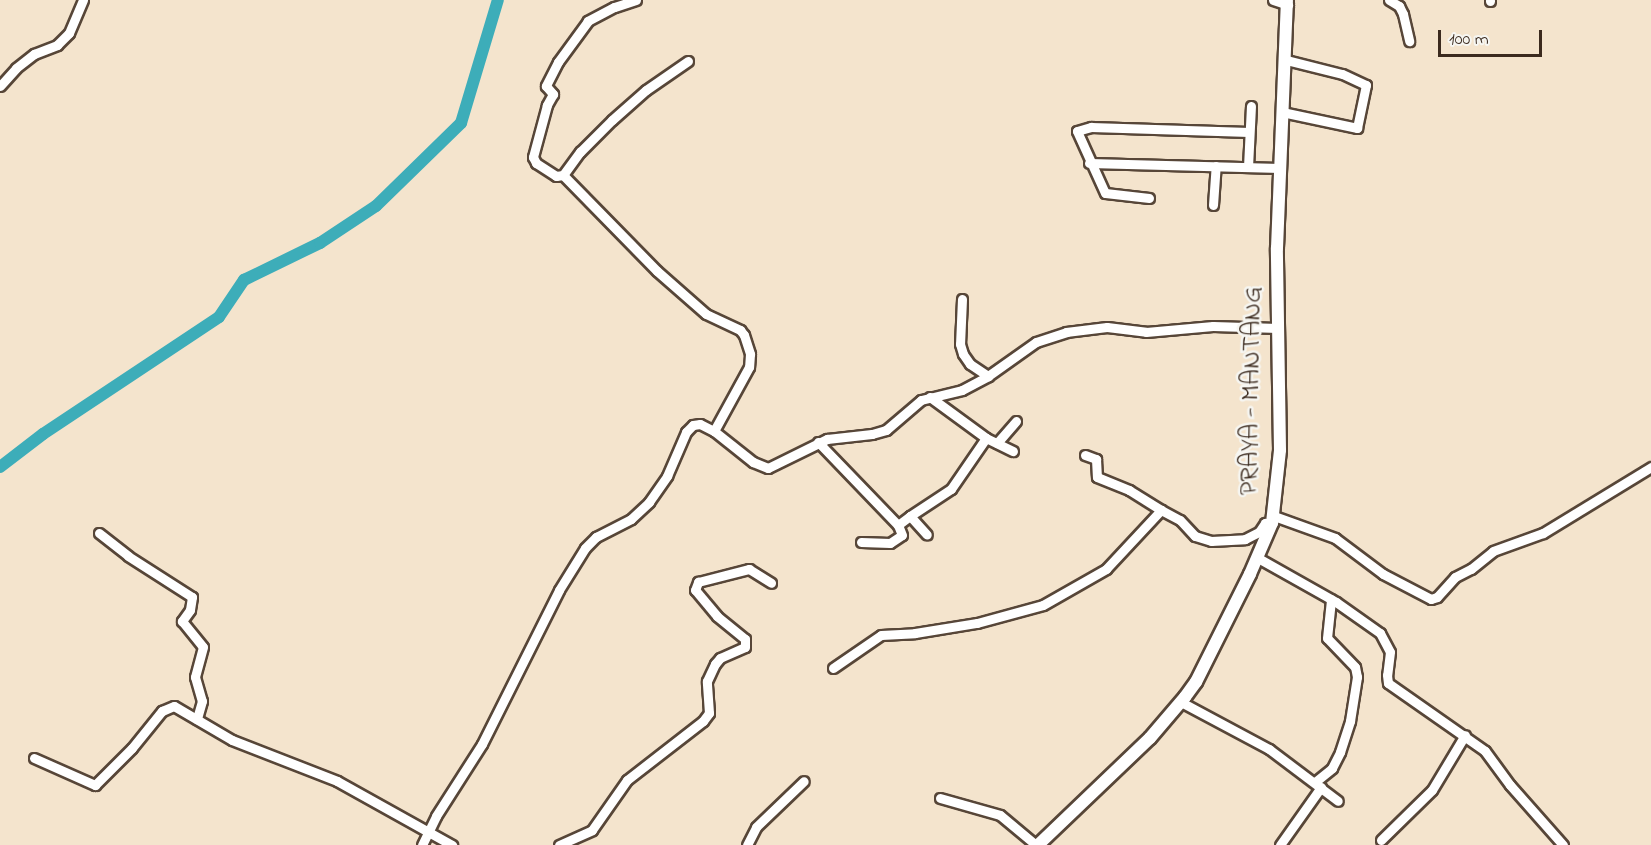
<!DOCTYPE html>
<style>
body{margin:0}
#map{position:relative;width:1651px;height:845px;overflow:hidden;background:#f4e4cd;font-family:"Indie Flower",sans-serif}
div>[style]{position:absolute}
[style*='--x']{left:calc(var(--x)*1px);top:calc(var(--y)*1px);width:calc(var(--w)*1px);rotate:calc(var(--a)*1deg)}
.river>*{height:12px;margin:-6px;padding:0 6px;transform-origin:6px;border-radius:6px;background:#3dadb9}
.roads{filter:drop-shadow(2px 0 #574638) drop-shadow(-2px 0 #574638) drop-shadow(0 2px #574638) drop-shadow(0 -2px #574638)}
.minor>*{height:9px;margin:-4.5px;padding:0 4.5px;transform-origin:4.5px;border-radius:4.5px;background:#fff}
.major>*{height:12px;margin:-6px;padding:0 6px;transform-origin:6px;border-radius:6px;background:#fff}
span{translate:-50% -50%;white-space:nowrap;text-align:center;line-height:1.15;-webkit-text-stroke:5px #f6f6f2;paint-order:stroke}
.street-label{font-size:26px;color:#3b2a1e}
.scale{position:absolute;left:1438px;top:30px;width:104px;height:27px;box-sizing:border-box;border:3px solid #3b2a1e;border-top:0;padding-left:8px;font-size:18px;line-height:21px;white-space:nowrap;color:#3b2a1e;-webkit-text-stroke:4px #f6f6f2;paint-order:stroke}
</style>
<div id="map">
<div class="river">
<div style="--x:0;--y:467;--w:54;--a:-37.5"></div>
<div style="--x:43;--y:434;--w:211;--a:-33.6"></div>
<div style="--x:219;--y:317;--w:45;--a:-56"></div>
<div style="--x:244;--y:280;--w:85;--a:-26"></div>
<div style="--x:320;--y:243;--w:67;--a:-33.5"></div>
<div style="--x:376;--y:206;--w:119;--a:-44.3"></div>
<div style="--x:461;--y:123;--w:128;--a:-73.3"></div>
</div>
<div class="roads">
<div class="minor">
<div style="--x:636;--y:0;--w:23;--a:162"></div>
<div style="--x:614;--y:7;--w:30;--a:152"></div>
<div style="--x:588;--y:21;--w:51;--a:126.2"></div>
<div style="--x:558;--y:62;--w:27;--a:117"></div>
<div style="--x:546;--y:86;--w:11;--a:49"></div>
<div style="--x:553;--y:94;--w:13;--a:119"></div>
<div style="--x:547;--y:105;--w:54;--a:105.1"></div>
<div style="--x:533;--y:157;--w:7;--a:63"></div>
<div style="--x:536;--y:163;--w:24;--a:33"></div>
<div style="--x:556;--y:176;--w:7;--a:-8"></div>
<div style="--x:563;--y:175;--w:134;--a:45.6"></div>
<div style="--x:657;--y:271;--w:65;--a:41.3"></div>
<div style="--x:706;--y:314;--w:38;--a:25"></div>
<div style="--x:740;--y:330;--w:6;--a:51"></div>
<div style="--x:744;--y:335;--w:20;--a:72"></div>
<div style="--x:750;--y:354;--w:13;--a:94"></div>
<div style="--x:749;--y:367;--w:73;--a:118.7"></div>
<div style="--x:1273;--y:0;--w:16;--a:18"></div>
<div style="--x:1389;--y:0;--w:12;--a:31"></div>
<div style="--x:1399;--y:6;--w:9;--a:63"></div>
<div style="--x:1403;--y:14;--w:28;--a:77"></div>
<div style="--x:1490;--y:1;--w:1;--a:-90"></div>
<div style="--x:0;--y:86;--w:24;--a:-48"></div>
<div style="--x:16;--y:68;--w:23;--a:-38"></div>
<div style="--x:34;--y:54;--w:25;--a:-21"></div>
<div style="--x:57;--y:45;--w:17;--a:-45"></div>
<div style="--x:69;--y:33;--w:36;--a:-67"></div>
<div style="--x:1282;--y:112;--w:77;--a:12"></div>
<div style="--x:1357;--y:128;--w:44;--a:-78.2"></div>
<div style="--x:1366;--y:85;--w:26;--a:-155"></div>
<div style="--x:1342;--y:74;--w:58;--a:-166"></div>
<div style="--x:1089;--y:163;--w:191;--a:1.5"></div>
<div style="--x:1248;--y:167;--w:61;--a:-87.2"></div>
<div style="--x:563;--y:175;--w:29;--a:-54"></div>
<div style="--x:580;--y:152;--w:45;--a:-45"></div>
<div style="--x:612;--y:120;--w:45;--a:-41.4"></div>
<div style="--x:646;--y:90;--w:51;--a:-34.6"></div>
<div style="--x:1149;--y:198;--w:44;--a:-173.5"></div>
<div style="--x:1105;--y:193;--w:68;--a:-114.3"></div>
<div style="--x:1077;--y:131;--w:15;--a:-16"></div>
<div style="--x:1091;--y:127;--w:158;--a:1.8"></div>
<div style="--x:1213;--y:205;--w:39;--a:-86"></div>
<div style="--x:962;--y:299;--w:45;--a:92.5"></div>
<div style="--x:960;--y:344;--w:10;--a:73"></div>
<div style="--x:963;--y:354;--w:12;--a:55"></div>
<div style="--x:970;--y:364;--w:22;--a:34"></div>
<div style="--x:930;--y:397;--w:69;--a:36.2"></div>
<div style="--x:986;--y:438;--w:30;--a:26"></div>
<div style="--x:818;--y:442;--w:115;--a:46.1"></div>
<div style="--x:898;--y:525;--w:15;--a:-37"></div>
<div style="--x:910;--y:516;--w:25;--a:48"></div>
<div style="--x:997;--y:443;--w:29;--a:-49"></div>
<div style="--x:1085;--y:455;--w:12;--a:20"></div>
<div style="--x:1096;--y:459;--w:18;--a:87"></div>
<div style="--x:1097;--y:477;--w:35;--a:22"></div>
<div style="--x:1129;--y:490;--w:38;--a:32"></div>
<div style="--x:910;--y:516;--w:49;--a:-33.4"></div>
<div style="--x:951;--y:489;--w:62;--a:-55.5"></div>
<div style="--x:1274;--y:516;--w:65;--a:19.8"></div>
<div style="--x:1335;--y:538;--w:60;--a:36.9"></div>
<div style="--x:1383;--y:574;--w:54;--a:27.5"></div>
<div style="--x:1431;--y:599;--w:6;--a:-18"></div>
<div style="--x:1437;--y:597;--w:27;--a:-48"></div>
<div style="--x:1455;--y:577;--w:18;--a:-27"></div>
<div style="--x:1471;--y:569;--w:28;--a:-39"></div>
<div style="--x:1493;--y:551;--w:53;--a:-19.8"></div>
<div style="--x:1543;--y:533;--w:127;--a:-31.4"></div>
<div style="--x:99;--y:533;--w:37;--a:38"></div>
<div style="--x:128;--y:556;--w:76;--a:32.6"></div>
<div style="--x:192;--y:597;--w:13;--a:99"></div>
<div style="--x:190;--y:610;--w:14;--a:126"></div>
<div style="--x:182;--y:621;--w:33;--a:51"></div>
<div style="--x:203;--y:647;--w:31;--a:105"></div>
<div style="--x:195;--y:677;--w:25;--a:74"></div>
<div style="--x:202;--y:701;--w:19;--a:106"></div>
<div style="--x:861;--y:542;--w:29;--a:2"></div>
<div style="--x:890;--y:543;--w:14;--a:-34"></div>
<div style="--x:902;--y:535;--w:11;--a:-112"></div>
<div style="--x:1258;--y:558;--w:90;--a:29.4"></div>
<div style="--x:1336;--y:602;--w:54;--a:35.2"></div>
<div style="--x:1380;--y:633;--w:21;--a:62"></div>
<div style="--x:1390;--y:652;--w:23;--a:97"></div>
<div style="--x:1387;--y:675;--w:8;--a:83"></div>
<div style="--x:1388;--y:683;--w:118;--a:35"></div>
<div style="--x:1485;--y:751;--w:42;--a:53.7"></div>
<div style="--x:1510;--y:785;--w:80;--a:48.5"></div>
<div style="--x:833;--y:668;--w:58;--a:-34.5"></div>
<div style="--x:881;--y:635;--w:34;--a:-3"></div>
<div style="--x:915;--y:633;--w:63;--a:-9.2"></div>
<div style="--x:977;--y:623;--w:68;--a:-15.3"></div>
<div style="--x:1043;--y:605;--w:73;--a:-29.7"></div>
<div style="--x:1106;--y:569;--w:81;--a:-47"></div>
<div style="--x:1161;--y:510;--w:21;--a:28"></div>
<div style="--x:1180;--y:520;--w:22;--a:47"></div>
<div style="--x:1195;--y:536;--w:17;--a:17"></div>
<div style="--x:1211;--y:541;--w:34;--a:-3"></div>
<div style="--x:1245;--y:539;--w:16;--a:-27"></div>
<div style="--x:1259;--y:532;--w:11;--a:-56"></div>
<div style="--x:1265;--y:523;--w:7;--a:0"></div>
<div style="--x:1181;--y:702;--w:100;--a:28.1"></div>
<div style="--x:1269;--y:749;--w:86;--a:37"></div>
<div style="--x:34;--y:758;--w:67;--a:23.9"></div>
<div style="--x:95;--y:785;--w:52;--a:-45"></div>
<div style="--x:132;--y:748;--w:48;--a:-51"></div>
<div style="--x:162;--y:711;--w:13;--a:-23"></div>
<div style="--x:174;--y:706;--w:67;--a:30.4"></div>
<div style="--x:232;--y:740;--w:113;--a:21.3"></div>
<div style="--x:337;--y:781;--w:132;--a:29.1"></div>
<div style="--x:1315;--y:782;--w:22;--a:-39"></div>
<div style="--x:1332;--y:768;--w:18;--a:-63"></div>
<div style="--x:1340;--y:752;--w:33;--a:-72"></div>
<div style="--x:1350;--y:721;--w:45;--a:-81"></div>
<div style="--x:1357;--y:677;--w:10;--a:-101"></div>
<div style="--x:1355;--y:667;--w:40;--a:-134"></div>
<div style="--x:1327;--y:638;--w:39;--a:-84"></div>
<div style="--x:940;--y:798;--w:62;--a:15.8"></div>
<div style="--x:1000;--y:815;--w:47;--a:39.8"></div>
<div style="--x:1381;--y:840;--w:71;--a:-44.4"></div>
<div style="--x:1432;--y:790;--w:64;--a:-59"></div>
<div style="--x:422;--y:845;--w:32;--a:-64"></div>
<div style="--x:436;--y:816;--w:85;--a:-57.4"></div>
<div style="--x:482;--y:744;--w:172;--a:-63.4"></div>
<div style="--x:559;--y:590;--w:49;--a:-58.2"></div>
<div style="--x:585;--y:548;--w:16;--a:-45"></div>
<div style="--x:596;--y:537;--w:39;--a:-27"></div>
<div style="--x:631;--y:519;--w:25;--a:-43"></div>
<div style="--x:649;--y:502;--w:32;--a:-55"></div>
<div style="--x:667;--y:476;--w:48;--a:-66.6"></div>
<div style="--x:686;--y:432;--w:10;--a:-45"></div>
<div style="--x:693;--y:425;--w:7;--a:-8"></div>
<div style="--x:700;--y:424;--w:16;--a:27"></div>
<div style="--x:714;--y:431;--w:50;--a:38.5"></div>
<div style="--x:753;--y:462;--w:16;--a:22"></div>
<div style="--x:768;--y:468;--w:66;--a:-26.2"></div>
<div style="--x:827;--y:439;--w:45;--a:-6.3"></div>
<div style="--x:872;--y:434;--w:15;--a:-16"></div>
<div style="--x:886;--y:430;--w:46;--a:-40.6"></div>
<div style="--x:921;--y:400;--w:42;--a:-13.7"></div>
<div style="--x:962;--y:390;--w:30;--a:-28"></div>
<div style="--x:988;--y:376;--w:59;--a:-35.3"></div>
<div style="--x:1036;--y:342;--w:32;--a:-18"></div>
<div style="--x:1066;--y:332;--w:41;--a:-7"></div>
<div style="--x:1107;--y:327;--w:39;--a:7"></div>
<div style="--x:1146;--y:332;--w:67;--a:-5.1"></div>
<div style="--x:1213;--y:326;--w:65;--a:1.8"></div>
<div style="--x:559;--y:845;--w:36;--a:-24"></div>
<div style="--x:592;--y:830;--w:61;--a:-55"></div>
<div style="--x:627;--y:780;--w:96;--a:-37.8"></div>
<div style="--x:703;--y:721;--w:10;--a:-53"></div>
<div style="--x:709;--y:713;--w:32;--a:-94"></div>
<div style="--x:707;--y:681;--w:19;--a:-65"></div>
<div style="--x:715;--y:664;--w:8;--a:-50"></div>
<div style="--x:720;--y:658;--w:27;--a:-24"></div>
<div style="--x:745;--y:647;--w:8;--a:-90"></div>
<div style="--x:745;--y:639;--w:36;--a:-141"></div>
<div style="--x:717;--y:616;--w:34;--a:-130"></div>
<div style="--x:695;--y:590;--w:9;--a:-69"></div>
<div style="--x:698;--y:582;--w:53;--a:-14.3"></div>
<div style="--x:749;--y:569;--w:26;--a:32"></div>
<div style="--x:747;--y:845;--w:20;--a:-63"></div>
<div style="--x:756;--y:827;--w:66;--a:-43.8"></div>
<div style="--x:1280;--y:845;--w:71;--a:-54.7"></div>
</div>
<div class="major">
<div style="--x:1038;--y:845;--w:155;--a:-43.7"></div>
<div style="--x:1150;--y:738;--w:54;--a:-49.5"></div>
<div style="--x:1185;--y:697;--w:19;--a:-54"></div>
<div style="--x:1196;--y:682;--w:121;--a:-63.4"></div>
<div style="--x:1250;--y:574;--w:56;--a:-66.7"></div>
<div style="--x:1272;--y:523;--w:73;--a:-83.7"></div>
<div style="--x:1280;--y:450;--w:202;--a:-90.9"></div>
<div style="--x:1277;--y:248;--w:248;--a:-87.7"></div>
</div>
</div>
<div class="street-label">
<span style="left:1253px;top:391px;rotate:-89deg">PRAYA - MANTANG</span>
</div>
<div class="scale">100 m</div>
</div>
